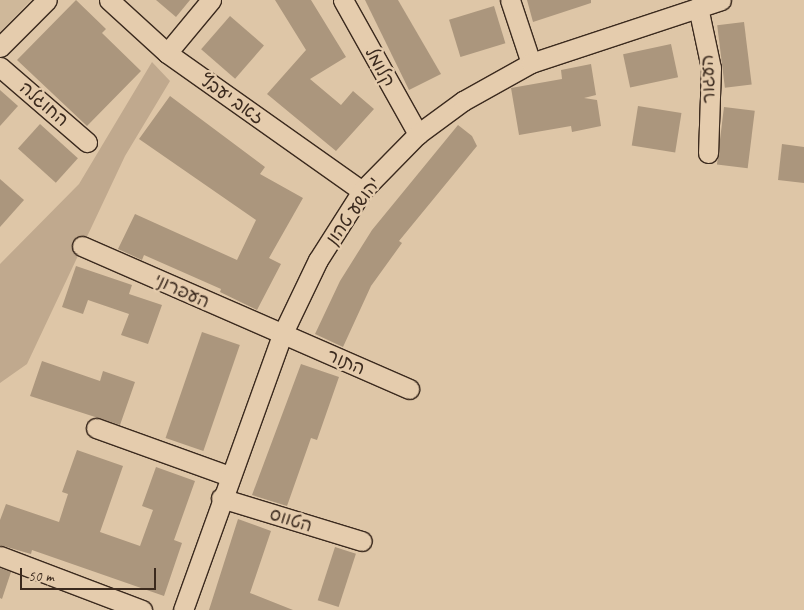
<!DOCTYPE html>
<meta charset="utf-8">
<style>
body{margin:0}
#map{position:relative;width:804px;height:610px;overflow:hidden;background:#dec6a7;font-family:Caveat,"Playpen Sans Hebrew",sans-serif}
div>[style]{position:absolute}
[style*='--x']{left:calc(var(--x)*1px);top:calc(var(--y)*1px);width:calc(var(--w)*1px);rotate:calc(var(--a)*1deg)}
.built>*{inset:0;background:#cfb89a}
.green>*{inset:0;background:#c0a98e}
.building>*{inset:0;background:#ab967d;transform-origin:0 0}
.roads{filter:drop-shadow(1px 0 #3b2a1e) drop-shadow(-1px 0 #3b2a1e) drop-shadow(0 1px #3b2a1e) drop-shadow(0 -1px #3b2a1e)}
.street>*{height:19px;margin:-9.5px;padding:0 9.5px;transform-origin:9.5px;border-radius:9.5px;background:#e5ccad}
span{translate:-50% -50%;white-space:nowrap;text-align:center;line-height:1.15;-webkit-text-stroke:5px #e5ccad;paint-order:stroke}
.street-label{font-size:18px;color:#3b2a1e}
.scale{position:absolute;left:20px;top:568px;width:136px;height:22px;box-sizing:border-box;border:2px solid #3b2a1e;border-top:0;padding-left:6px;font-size:15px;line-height:18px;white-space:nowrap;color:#3b2a1e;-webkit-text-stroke:4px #e5ccad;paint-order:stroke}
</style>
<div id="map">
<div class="built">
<div style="clip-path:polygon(0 0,31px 0,0 32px)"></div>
</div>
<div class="green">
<div style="clip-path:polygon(152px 62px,170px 81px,125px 156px,27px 364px,0 383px,0 264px,79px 184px)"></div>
</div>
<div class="building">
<div style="clip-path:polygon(76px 0,106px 29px,102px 33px,141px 71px,87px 126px,17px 60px)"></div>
<div style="clip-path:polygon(156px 0,190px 0,176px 17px)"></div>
<div style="clip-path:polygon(275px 0,311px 0,346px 57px,310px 79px,341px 105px,353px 91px,374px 109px,336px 151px,267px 94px,306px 50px)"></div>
<div style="clip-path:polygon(365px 0,398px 0,441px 74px,409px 90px)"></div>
<div style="clip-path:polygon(527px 0,591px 0,591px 3px,533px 22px)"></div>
<div style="left:494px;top:6px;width:39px;height:47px;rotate:73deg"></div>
<div style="left:230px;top:16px;width:45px;height:44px;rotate:41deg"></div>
<div style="left:744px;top:22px;width:63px;height:27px;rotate:83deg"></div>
<div style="left:671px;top:44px;width:34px;height:49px;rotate:78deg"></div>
<div style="clip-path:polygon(591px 64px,596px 95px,584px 98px,597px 100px,601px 126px,572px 132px,571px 126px,519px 135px,511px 88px,562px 79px,561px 70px)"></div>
<div style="clip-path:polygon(0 90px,18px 106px,0 126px)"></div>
<div style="clip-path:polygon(170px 96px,265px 167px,260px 174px,303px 198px,269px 258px,281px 264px,257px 310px,220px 292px,221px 289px,144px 255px,142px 260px,118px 249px,135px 214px,237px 260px,256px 220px,139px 139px)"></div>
<div style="left:638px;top:106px;width:44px;height:40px;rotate:9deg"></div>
<div style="left:724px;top:107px;width:31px;height:58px;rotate:7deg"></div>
<div style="left:40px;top:124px;width:51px;height:33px;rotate:42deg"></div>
<div style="clip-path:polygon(458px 125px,472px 136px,477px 146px,399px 241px,402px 243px,371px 286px,343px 347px,315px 334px,340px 281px,372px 230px)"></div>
<div style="clip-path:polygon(782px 144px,804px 147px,804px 183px,778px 180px)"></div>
<div style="clip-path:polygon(0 179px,24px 200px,0 227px)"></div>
<div style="clip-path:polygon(76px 266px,132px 285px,129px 294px,162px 305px,148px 344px,121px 335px,129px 314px,88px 300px,83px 314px,62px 307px)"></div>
<div style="left:202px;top:332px;width:40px;height:112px;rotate:19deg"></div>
<div style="clip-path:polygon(42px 361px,100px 381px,103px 371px,135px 382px,120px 425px,30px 396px)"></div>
<div style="clip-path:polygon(301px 364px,339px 377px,317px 440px,311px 438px,287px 506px,252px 495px)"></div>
<div style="clip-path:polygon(77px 450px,123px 466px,100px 532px,140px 546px,153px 510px,142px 506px,156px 467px,195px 481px,174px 540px,182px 543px,164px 596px,32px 550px,31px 554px,0 545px,0 520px,6px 504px,59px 522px,68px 494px,62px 492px)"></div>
<div style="clip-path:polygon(238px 519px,271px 531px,250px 593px,293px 610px,209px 610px)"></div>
<div style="left:335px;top:547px;width:22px;height:56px;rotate:18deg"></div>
<div style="clip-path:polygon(0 568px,11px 572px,2px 599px,0 598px)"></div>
</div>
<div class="roads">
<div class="street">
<div style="--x:109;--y:0;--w:79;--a:42.4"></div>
<div style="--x:167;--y:53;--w:239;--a:35.3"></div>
<div style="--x:343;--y:0;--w:154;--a:60.8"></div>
<div style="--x:510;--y:0;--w:66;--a:71.6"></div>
<div style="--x:698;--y:7;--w:62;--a:78"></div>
<div style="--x:711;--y:68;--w:85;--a:92"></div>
<div style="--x:0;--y:47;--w:66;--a:-45"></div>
<div style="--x:167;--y:53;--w:69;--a:-50.3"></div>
<div style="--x:0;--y:67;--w:115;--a:40.8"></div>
<div style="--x:82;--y:246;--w:357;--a:23.6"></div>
<div style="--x:96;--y:428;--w:141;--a:19.8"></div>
<div style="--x:221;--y:498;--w:147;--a:17"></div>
<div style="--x:0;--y:556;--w:152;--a:20.8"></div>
<div style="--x:183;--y:610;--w:292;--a:-70.2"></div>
<div style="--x:282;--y:335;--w:83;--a:-64.4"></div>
<div style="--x:318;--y:260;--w:82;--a:-57.5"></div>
<div style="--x:362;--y:191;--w:80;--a:-45.5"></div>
<div style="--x:418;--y:134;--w:56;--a:-36.3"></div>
<div style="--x:463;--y:101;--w:78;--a:-29.2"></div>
<div style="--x:531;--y:63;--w:200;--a:-18.3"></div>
</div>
</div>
<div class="street-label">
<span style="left:380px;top:67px;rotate:61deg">קלומל</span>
<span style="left:708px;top:79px;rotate:-93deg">העגור</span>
<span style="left:232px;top:99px;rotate:35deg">זאב יעבץ</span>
<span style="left:44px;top:104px;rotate:41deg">החוגלה</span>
<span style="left:353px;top:211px;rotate:-54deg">יהושע טהון</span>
<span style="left:182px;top:291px;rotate:24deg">העפרוני</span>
<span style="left:346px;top:362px;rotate:23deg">התור</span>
<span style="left:291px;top:520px;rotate:17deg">הטווס</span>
</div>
<div class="scale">50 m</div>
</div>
